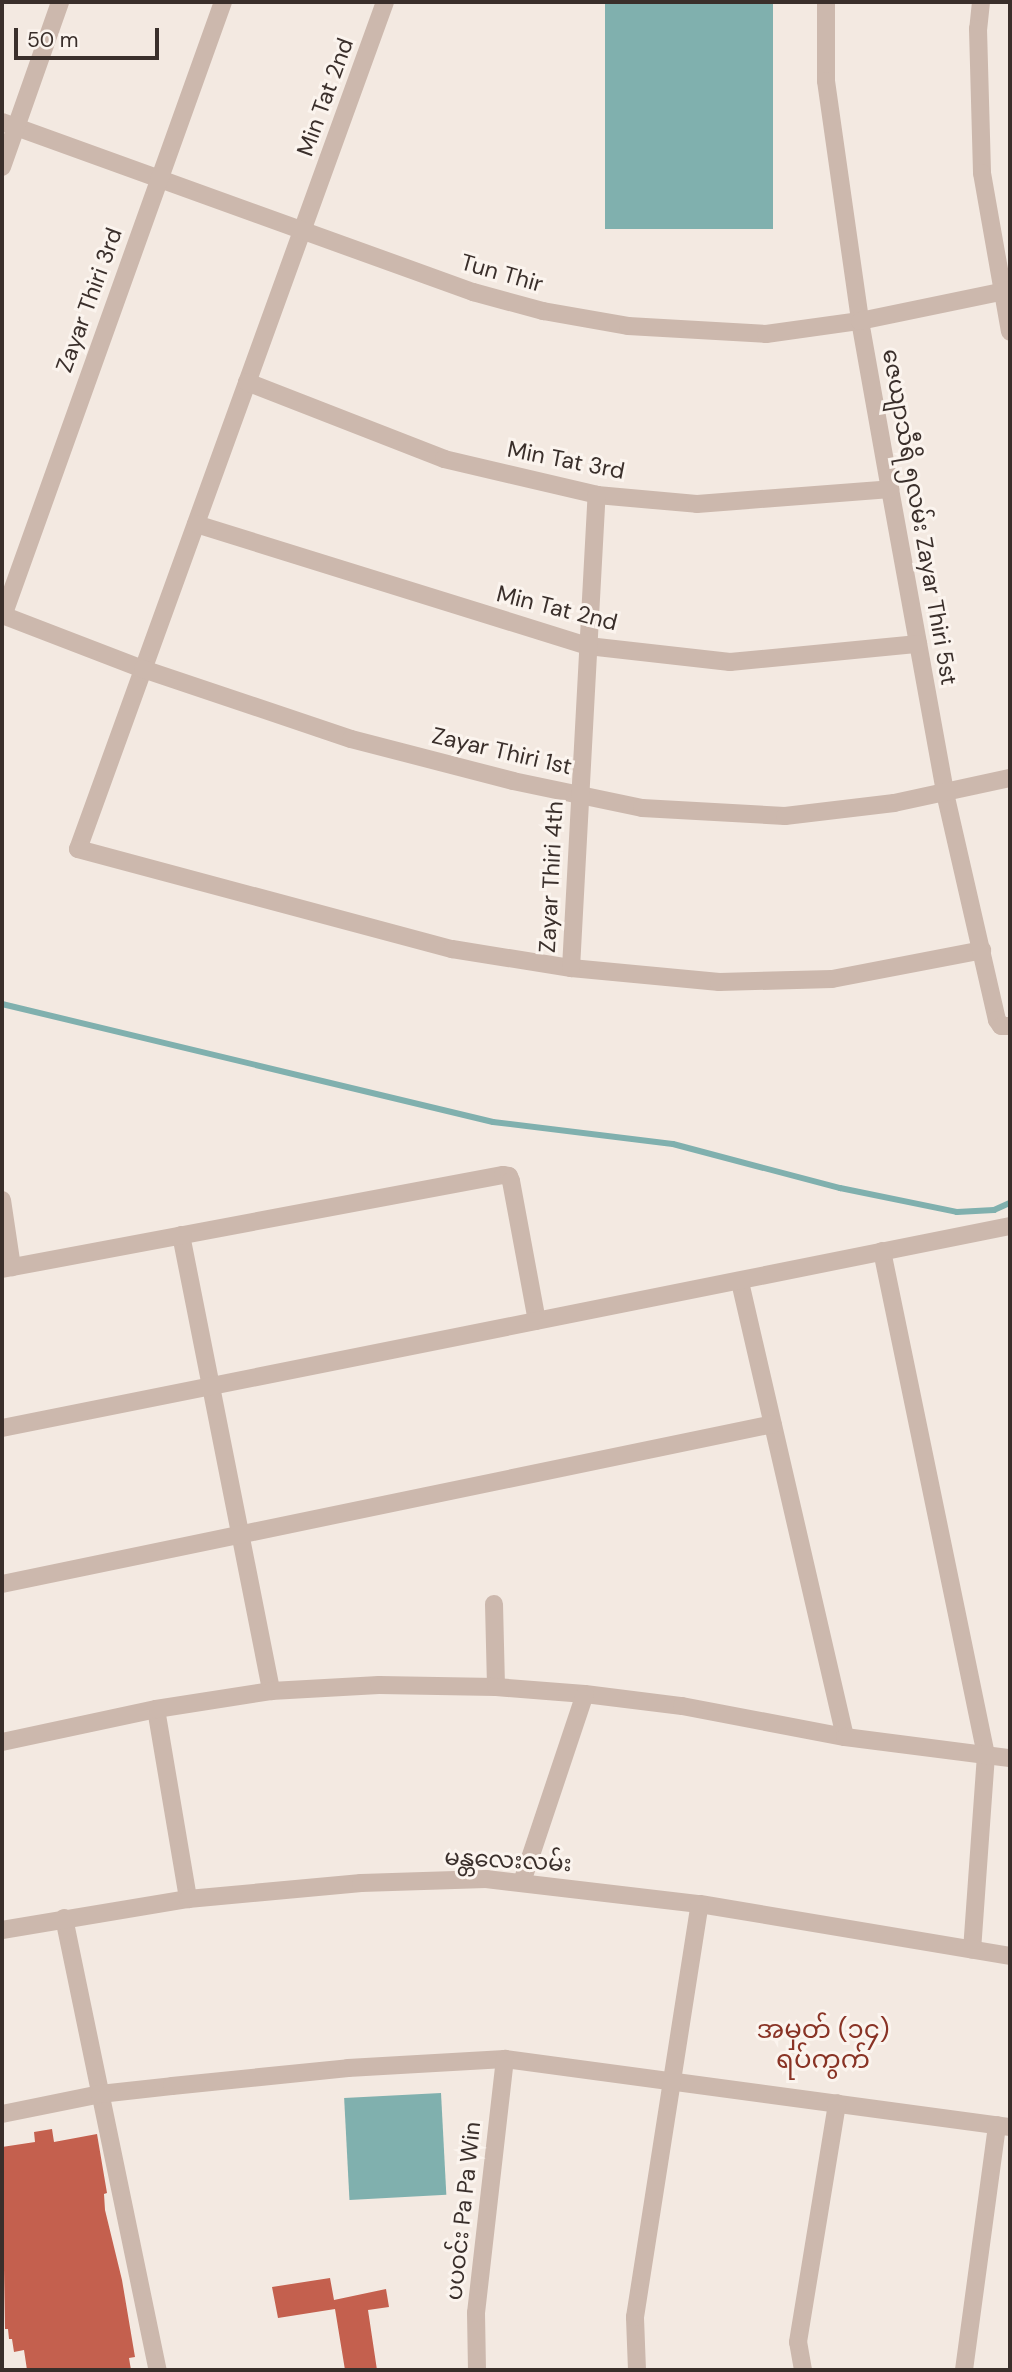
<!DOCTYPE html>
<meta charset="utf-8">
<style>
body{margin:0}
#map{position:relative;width:1012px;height:2372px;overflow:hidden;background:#f3e9e1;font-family:"DM Sans","Noto Sans Myanmar",sans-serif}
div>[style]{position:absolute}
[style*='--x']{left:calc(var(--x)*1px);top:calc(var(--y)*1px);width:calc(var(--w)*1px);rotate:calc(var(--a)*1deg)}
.water>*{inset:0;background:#80b0ae;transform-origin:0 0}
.stream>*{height:6px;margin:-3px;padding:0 3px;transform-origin:3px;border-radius:3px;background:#80b0ae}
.building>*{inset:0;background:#c4604e}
.minor>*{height:18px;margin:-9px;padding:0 9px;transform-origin:9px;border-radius:9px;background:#ccb8ad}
span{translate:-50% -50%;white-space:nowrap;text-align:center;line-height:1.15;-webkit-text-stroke:6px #fbf4ee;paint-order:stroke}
.street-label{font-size:23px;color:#3a2f2b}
.quarter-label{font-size:26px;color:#893325}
.frame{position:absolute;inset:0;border:4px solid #3a2f2b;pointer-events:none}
.scale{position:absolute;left:14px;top:28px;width:145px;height:32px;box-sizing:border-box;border:4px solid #3a2f2b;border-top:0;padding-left:9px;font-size:21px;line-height:24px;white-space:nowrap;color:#3a2f2b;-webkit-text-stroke:5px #fbf4ee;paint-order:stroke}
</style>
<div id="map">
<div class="water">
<div style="left:605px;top:2px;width:168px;height:227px"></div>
<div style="left:441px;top:2093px;width:102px;height:97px;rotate:87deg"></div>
</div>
<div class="stream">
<div style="--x:2;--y:1004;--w:505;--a:13.51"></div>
<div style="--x:493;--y:1122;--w:181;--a:7"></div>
<div style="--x:673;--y:1144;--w:173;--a:14.8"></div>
<div style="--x:840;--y:1188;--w:119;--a:11.6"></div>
<div style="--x:957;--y:1212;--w:37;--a:-3"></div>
<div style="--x:994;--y:1210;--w:17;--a:-24"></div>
</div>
<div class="building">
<div style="clip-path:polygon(52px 2129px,54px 2142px,97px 2134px,107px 2193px,104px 2194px,105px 2210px,122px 2280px,135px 2357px,129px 2358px,131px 2370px,27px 2370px,24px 2350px,14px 2352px,12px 2339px,9px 2339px,8px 2329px,5px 2329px,2px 2147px,35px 2142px,34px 2132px)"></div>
<div style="clip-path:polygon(330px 2278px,334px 2300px,386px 2289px,389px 2307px,368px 2310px,377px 2370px,345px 2370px,335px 2309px,278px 2318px,272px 2287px)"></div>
</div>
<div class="minor">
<div style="--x:385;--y:2;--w:901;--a:109.92"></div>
<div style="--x:78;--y:849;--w:387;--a:15"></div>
<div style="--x:452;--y:949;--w:121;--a:9.1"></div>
<div style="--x:571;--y:968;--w:149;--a:5.4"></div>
<div style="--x:719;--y:982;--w:113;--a:-1.5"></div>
<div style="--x:832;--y:979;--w:153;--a:-10.9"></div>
<div style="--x:826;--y:2;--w:79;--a:90"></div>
<div style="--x:826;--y:81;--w:242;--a:81.9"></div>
<div style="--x:860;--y:321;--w:171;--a:79.9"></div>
<div style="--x:890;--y:489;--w:309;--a:79.7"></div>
<div style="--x:945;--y:793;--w:233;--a:77.1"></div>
<div style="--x:997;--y:1020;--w:7;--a:56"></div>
<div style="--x:1001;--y:1026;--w:9;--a:0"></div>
<div style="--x:981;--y:2;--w:27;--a:96"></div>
<div style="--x:978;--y:29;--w:144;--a:88.4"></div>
<div style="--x:982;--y:173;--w:161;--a:80"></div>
<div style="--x:2;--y:122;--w:501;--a:19.85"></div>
<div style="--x:473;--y:292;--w:73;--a:15.2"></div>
<div style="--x:543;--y:311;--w:86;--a:10"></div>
<div style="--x:628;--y:326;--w:138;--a:3.3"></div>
<div style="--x:766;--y:334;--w:95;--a:-7.9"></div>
<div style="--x:860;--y:321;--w:153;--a:-11.7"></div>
<div style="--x:2;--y:167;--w:175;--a:-70.6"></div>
<div style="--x:247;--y:382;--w:212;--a:21.3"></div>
<div style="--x:444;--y:459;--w:157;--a:13.2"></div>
<div style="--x:597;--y:495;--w:100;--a:5.1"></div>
<div style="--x:697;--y:504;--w:194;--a:-4.4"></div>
<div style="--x:196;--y:524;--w:411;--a:17.3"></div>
<div style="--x:588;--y:646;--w:143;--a:6.4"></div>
<div style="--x:730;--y:662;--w:189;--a:-5.5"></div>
<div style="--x:2;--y:615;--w:151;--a:21"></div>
<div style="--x:143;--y:669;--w:219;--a:18.6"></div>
<div style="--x:351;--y:739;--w:167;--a:14.5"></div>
<div style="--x:513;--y:781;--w:132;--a:11.8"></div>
<div style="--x:642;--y:808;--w:143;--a:3.2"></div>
<div style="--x:785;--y:816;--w:110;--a:-6.8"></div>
<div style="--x:894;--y:803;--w:119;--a:-12.2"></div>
<div style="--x:3;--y:616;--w:652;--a:-70.29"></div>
<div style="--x:571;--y:968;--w:474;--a:-86.9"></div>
<div style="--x:2;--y:1200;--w:68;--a:81.5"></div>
<div style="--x:181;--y:1235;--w:465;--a:78.8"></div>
<div style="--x:882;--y:1251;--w:515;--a:78.34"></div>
<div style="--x:986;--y:1755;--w:195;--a:94.1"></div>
<div style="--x:2;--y:1269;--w:510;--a:-10.63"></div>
<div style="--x:503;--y:1175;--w:6;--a:9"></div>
<div style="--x:509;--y:1176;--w:5;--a:68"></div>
<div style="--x:511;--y:1181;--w:142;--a:79.5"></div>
<div style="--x:740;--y:1282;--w:467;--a:77"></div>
<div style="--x:2;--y:1428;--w:1028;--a:-11.33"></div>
<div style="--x:2;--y:1584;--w:787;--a:-11.72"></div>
<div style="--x:494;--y:1604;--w:83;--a:88.6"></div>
<div style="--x:156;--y:1709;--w:193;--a:80.4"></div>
<div style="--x:2;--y:1742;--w:157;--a:-12.1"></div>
<div style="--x:156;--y:1709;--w:116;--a:-8.9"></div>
<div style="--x:271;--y:1691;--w:108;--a:-3.2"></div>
<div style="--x:379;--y:1685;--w:117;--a:1"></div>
<div style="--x:496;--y:1687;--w:89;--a:4.5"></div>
<div style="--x:585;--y:1694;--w:98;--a:7.1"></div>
<div style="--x:682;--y:1706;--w:166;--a:10.8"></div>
<div style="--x:845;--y:1737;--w:166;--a:7.3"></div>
<div style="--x:522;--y:1882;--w:198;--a:-71.5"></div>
<div style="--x:64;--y:1918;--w:462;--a:78.3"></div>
<div style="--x:2;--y:1930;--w:189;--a:-9.5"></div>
<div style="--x:188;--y:1899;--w:174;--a:-5.3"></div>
<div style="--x:361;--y:1883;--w:125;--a:-1.8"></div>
<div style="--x:486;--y:1879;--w:215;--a:6.7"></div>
<div style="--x:700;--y:1904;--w:314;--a:9.5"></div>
<div style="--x:2;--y:2114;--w:100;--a:-11.5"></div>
<div style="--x:100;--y:2094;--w:72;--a:-6.3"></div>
<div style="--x:172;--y:2086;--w:177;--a:-5.8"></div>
<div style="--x:348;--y:2068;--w:157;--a:-3.3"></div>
<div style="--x:505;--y:2059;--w:510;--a:7.67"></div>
<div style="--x:477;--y:2370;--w:57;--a:-91"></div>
<div style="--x:476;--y:2313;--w:256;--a:-83.5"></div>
<div style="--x:637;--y:2370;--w:53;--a:-92.2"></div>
<div style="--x:635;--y:2317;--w:418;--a:-81.1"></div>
<div style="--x:803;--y:2370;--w:28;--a:-100"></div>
<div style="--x:798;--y:2342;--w:242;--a:-80.7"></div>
<div style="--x:964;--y:2370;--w:247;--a:-82.3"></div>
</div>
<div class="street-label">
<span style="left:325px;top:97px;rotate:-70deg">Min Tat 2nd</span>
<span style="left:502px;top:273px;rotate:16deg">Tun Thir</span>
<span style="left:89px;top:300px;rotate:-70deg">Zayar Thiri 3rd</span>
<span style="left:566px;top:460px;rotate:11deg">Min Tat 3rd</span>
<span style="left:920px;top:517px;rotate:80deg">ဇေယျာသီရိ ၅လမ်း Zayar Thiri 5st</span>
<span style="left:557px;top:608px;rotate:14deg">Min Tat 2nd</span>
<span style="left:502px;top:751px;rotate:13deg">Zayar Thiri 1st</span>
<span style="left:551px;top:877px;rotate:-87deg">Zayar Thiri 4th</span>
<span style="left:508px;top:1860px;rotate:3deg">မန္တလေးလမ်း</span>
<span style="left:463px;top:2211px;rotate:-84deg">ပပဝင်း Pa Pa Win</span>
</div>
<div class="quarter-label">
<span style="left:823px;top:2045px">အမှတ် (၁၄)<br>ရပ်ကွက်</span>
</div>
<div class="frame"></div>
<div class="scale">50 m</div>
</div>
